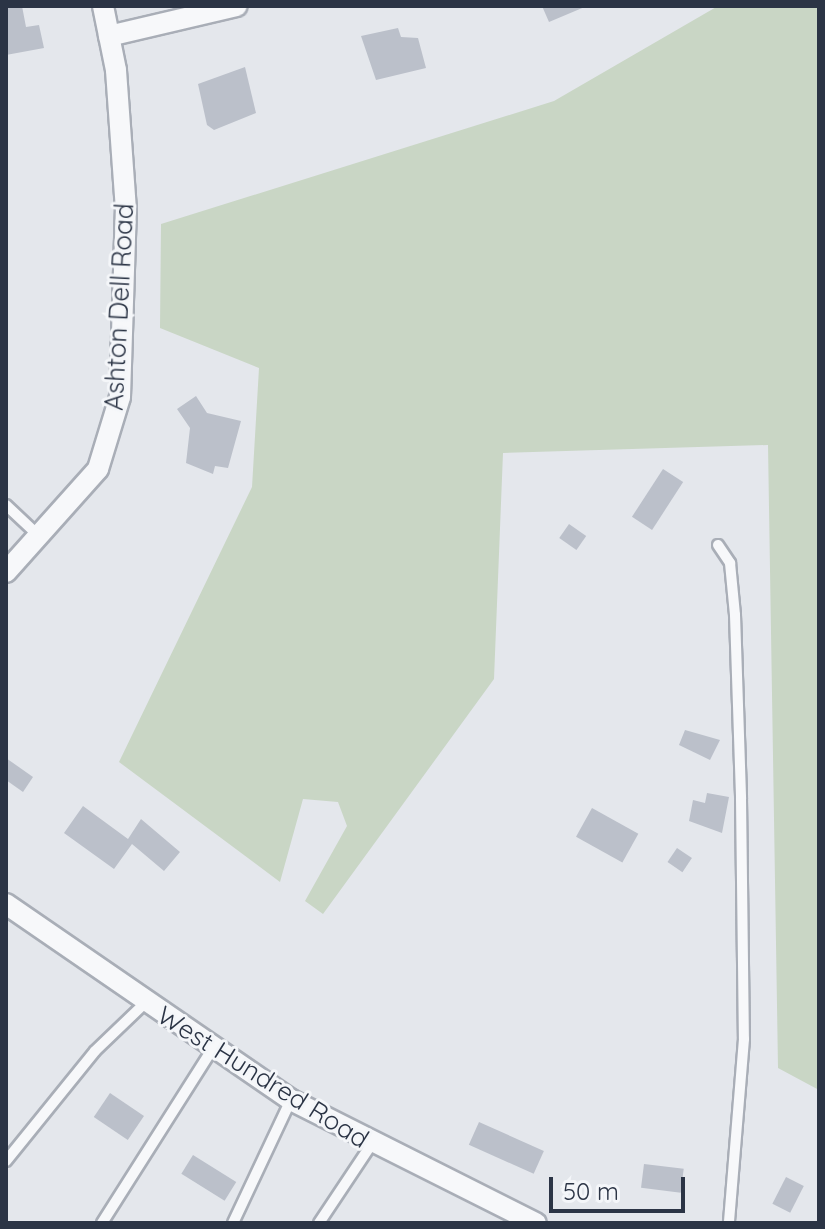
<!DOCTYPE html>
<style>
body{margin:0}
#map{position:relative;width:825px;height:1229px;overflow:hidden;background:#e4e7ec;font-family:Quicksand,sans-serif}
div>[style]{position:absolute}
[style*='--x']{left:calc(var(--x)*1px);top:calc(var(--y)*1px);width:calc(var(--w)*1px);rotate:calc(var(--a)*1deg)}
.green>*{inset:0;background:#c9d6c5}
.building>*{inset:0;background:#bbc0ca;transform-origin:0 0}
.roads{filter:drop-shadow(2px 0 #a9aeb7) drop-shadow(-2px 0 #a9aeb7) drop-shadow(0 2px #a9aeb7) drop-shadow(0 -2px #a9aeb7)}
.lane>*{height:10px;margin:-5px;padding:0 5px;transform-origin:5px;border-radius:5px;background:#f7f8fa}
.street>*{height:20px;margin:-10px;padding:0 10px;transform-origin:10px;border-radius:10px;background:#f7f8fa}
span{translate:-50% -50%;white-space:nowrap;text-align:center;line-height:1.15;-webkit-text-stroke:6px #f4f6f9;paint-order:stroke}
.street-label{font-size:26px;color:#2b3445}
.frame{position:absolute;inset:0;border:8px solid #2b3445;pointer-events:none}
.scale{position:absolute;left:549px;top:1177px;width:136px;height:36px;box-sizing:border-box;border:4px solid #2b3445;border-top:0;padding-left:10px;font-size:24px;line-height:28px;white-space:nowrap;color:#2b3445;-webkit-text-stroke:6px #f4f6f9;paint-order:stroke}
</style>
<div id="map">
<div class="green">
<div style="clip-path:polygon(718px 6px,819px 6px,819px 1090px,778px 1068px,768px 445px,503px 453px,494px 679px,323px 914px,305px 901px,347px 826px,338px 802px,303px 799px,280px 882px,119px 762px,252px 487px,259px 368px,160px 328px,161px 224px,554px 101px)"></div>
</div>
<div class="building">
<div style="clip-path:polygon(6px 6px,22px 6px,26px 27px,39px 25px,44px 48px,6px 55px)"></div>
<div style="clip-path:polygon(542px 6px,587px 6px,549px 22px)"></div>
<div style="clip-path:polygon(398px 28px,401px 37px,418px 38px,426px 68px,376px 80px,361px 36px)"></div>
<div style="clip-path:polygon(245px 67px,256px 113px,214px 130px,207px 125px,198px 84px)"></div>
<div style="clip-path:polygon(196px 396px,207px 413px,241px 421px,228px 468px,215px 466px,213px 474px,186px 463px,190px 428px,177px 409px)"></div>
<div style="left:663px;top:469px;width:24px;height:57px;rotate:33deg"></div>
<div style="left:569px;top:524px;width:21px;height:17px;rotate:35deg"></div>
<div style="clip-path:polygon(685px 730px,720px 740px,710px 760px,679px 745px)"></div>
<div style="clip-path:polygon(6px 758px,33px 777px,23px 792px,6px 780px)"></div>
<div style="clip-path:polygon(707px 793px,729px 797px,722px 833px,689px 821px,693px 800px,705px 803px)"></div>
<div style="clip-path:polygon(83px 806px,128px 839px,141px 819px,180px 852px,164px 871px,132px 844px,114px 869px,64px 833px)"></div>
<div style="left:592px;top:808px;width:53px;height:33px;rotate:29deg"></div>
<div style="left:677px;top:848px;width:18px;height:17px;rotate:34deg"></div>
<div style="left:110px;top:1093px;width:41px;height:29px;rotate:34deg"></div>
<div style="left:479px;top:1122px;width:71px;height:25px;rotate:24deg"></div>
<div style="left:193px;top:1155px;width:51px;height:22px;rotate:32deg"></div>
<div style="left:644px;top:1164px;width:40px;height:24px;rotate:7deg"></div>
<div style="left:786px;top:1177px;width:20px;height:30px;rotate:27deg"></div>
</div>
<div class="roads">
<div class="lane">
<div style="--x:6;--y:505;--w:47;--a:43.3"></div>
<div style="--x:718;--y:545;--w:22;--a:56"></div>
<div style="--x:730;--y:563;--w:52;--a:84.5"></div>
<div style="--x:735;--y:615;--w:184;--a:88.1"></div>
<div style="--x:741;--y:799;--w:240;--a:89.3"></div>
<div style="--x:744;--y:1039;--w:185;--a:94.7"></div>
<div style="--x:6;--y:1161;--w:141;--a:-51"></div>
<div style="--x:95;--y:1051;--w:69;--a:-43.8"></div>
<div style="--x:102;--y:1223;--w:207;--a:-57.6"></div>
<div style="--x:233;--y:1223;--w:136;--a:-64.8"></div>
<div style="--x:319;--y:1223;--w:94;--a:-56.3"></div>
</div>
<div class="street">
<div style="--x:109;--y:36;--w:131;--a:-13.2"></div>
<div style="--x:6;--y:572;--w:138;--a:-48.2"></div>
<div style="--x:98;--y:469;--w:75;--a:-73"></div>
<div style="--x:120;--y:397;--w:187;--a:-88.2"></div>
<div style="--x:126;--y:210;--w:140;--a:-94.1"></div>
<div style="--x:116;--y:70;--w:65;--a:-101.5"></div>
<div style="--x:6;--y:904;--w:346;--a:34.5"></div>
<div style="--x:291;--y:1100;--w:274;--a:26.7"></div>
</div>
</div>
<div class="street-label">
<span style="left:119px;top:307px;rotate:-87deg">Ashton Dell Road</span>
<span style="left:263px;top:1077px;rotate:32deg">West Hundred Road</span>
</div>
<div class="frame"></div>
<div class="scale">50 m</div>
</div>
